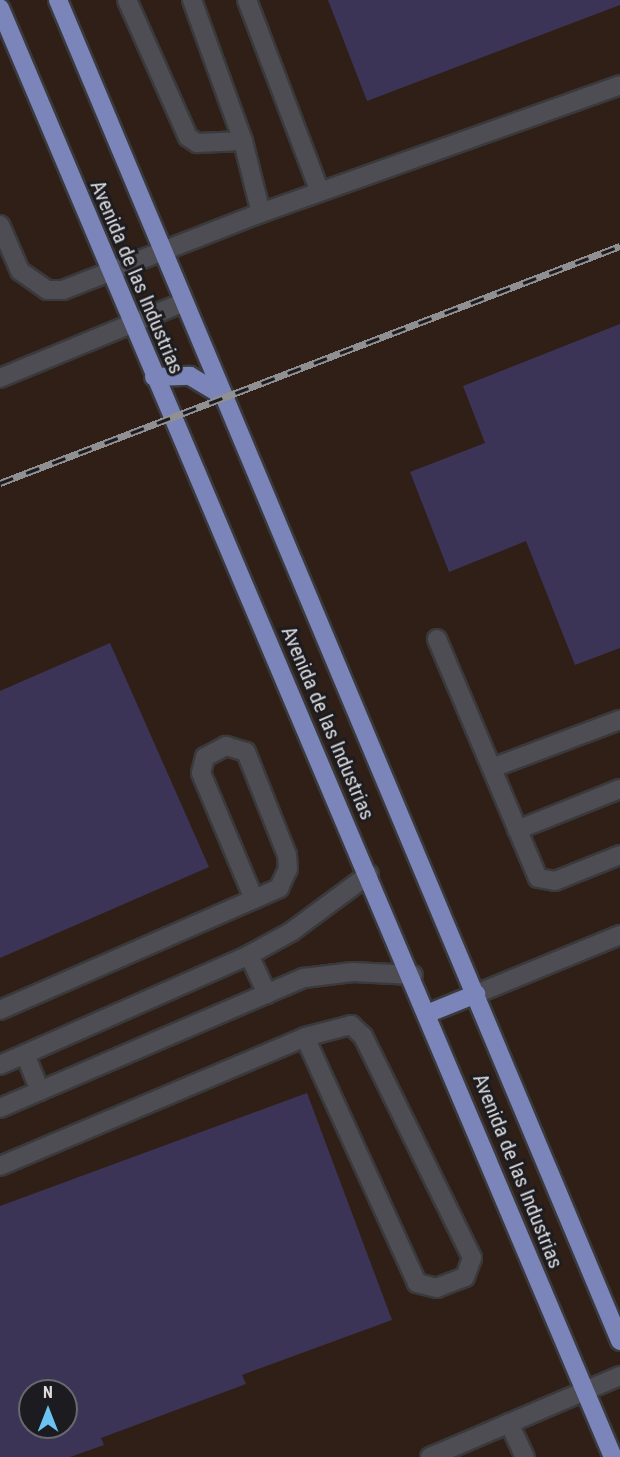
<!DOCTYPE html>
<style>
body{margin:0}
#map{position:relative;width:620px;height:1457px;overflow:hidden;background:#1c1c20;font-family:"Roboto Condensed",sans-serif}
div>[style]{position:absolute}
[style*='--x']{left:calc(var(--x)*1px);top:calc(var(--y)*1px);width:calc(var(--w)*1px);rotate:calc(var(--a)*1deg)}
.industrial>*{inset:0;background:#2f1f16}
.building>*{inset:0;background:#3c3457}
.roads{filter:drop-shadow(2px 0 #3a3a3d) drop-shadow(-2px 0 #3a3a3d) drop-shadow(0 2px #3a3a3d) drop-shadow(0 -2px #3a3a3d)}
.minor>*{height:18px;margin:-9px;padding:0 9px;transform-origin:9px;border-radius:9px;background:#4e4d53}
.major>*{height:18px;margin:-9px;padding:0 9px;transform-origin:9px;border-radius:9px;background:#7b85ba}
.rail>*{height:7px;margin-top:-3.5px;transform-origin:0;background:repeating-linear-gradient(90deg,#1c1c20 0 14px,#909093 0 28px);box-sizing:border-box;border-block:2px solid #909093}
span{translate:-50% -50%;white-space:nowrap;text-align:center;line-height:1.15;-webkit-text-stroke:6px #1c1c20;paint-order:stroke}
.street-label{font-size:21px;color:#dddde0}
.north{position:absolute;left:18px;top:1379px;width:60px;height:60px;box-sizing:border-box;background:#1c1c20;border:2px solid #69696d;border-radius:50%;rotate:0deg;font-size:16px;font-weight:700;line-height:24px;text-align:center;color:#dddde0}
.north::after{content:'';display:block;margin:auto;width:21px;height:27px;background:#6cc3f2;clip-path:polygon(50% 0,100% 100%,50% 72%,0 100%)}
</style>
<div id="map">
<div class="industrial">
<div style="clip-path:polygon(evenodd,0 0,620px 0,620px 1457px,0 1457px,0 0,30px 1391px,66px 1391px,66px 1427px,30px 1427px,30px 1391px)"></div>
</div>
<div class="building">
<div style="clip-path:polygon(328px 0,620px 0,620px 5px,367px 101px)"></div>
<div style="clip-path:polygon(620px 324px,620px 648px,575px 665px,526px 541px,449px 572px,410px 472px,485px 443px,463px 386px)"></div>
<div style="clip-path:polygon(110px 643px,209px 867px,0 958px,0 691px)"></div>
<div style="clip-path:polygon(evenodd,307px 1093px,392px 1320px,242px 1375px,246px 1384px,101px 1438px,104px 1445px,70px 1457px,0 1457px,0 1206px,307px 1093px,30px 1391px,66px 1391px,66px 1427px,30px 1427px,30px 1391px)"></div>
</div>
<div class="roads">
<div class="minor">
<div style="--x:127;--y:0;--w:150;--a:66"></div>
<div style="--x:188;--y:137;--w:11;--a:34"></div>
<div style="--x:197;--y:143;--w:46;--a:-2.5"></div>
<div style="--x:192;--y:0;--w:150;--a:70.1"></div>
<div style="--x:243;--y:141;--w:74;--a:76"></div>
<div style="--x:247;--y:0;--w:205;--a:69.2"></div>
<div style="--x:0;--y:225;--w:50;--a:66.5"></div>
<div style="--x:20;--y:271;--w:33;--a:35"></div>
<div style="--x:47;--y:290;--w:16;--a:0"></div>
<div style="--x:63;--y:290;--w:212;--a:-21.3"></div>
<div style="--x:261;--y:213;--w:381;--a:-19.6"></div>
<div style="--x:0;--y:378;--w:199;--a:-22.4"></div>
<div style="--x:437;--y:639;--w:259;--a:67.1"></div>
<div style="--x:538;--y:878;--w:17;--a:10"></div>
<div style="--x:555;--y:881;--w:70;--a:-21.8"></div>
<div style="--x:492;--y:768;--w:137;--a:-20.6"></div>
<div style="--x:517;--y:830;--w:111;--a:-21.7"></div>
<div style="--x:249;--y:955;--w:43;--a:65.2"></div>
<div style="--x:476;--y:994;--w:156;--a:-22.3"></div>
<div style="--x:0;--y:1010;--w:305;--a:-23.6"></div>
<div style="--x:279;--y:888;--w:21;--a:-65"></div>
<div style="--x:288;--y:869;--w:14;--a:-94"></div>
<div style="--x:287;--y:855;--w:111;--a:-111.7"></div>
<div style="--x:246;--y:752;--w:21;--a:-163"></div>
<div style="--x:226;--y:746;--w:24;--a:152"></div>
<div style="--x:205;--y:757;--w:16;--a:104"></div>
<div style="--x:201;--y:773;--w:137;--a:67.2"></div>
<div style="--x:25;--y:1054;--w:40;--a:68"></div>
<div style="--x:0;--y:1065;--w:272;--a:-23.8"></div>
<div style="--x:249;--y:955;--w:48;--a:-28.7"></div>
<div style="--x:291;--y:932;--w:97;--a:-36.6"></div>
<div style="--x:0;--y:1108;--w:331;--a:-23.2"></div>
<div style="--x:304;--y:978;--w:49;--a:-7"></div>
<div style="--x:353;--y:972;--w:60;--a:2.9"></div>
<div style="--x:0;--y:1166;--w:331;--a:-22.9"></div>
<div style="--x:305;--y:1037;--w:48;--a:-14.6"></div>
<div style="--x:351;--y:1025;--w:16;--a:43"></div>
<div style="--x:363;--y:1036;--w:247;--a:63.8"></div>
<div style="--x:472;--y:1258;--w:20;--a:110"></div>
<div style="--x:465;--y:1277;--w:30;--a:159"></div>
<div style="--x:437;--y:1288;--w:21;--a:-166"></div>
<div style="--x:417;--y:1283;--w:270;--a:-114.5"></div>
<div style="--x:509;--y:1423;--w:38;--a:65"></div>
<div style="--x:430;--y:1457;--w:207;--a:-23.1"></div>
</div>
<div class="major">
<div style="--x:58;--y:0;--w:1454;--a:67.26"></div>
<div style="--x:0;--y:8;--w:1573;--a:67.07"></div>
<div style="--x:154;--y:377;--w:36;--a:-2"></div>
<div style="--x:190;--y:376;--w:37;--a:31"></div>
<div style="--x:429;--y:1013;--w:51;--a:-22"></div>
</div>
</div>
<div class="rail">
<div style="--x:0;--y:483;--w:664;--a:-20.92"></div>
</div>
<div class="street-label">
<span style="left:137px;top:277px;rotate:67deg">Avenida de las Industrias</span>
<span style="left:328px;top:723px;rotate:67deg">Avenida de las Industrias</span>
<span style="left:518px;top:1171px;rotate:68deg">Avenida de las Industrias</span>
</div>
<div class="north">N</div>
</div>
